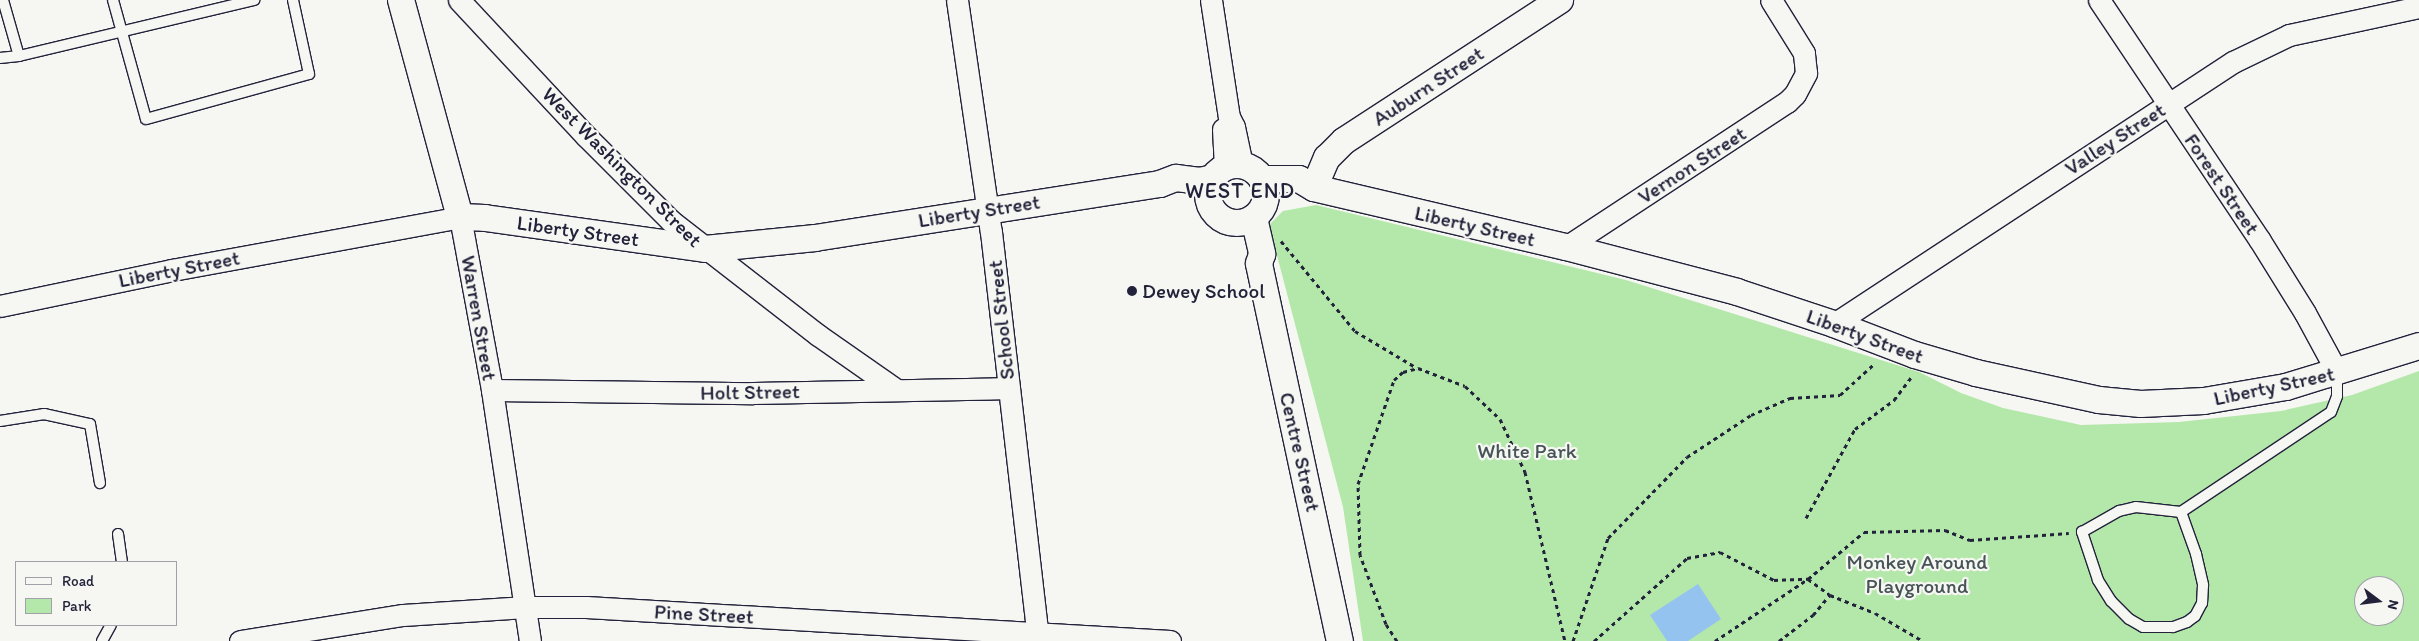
<!DOCTYPE html>
<style>
body{margin:0}
#map{position:relative;width:2419px;height:641px;overflow:hidden;background:#f6f6f2;font-family:Itim,sans-serif}
div>[style]{position:absolute}
[style*='--x']{left:calc(var(--x)*1px);top:calc(var(--y)*1px);width:calc(var(--w)*1px);rotate:calc(var(--a)*1deg)}
.green>*{inset:0;background:#b4e8aa}
.water>*{inset:0;background:#95c3ef}
.path>*{height:3px;margin-top:-1.5px;transform-origin:0;background:repeating-linear-gradient(90deg,#22223b 0 4px,transparent 0 8px)}
.roads{filter:drop-shadow(1px 0 #22223b) drop-shadow(-1px 0 #22223b) drop-shadow(0 1px #22223b) drop-shadow(0 -1px #22223b)}
.service>*{height:10px;margin:-5px;padding:0 5px;transform-origin:5px;border-radius:5px;background:#f6f6f2}
.minor>*{height:21px;margin:-10.5px;padding:0 10.5px;transform-origin:10.5px;border-radius:10.5px;background:#f6f6f2}
.tertiary>*{height:26px;margin:-13px;padding:0 13px;transform-origin:13px;border-radius:13px;background:#f6f6f2}
.tertiary>.ring{margin:-13px;padding:0;box-sizing:content-box;background:none;border:26px solid #f6f6f2;border-radius:50%}
.dots>*{width:14px;height:14px;translate:-50% -50%;box-sizing:border-box;border:2px solid #f6f6f2;border-radius:50%}
span{translate:-50% -50%;white-space:nowrap;text-align:center;line-height:1.15;-webkit-text-stroke:4.5px #f6f6f2;paint-order:stroke}
.street-label{font-size:21px;color:#22223b}
.poi-label{font-size:21px;color:#22223b}
.left{translate:0 -50%;text-align:left}
.park-label{font-size:21px;color:#465457}
.neighbourhood-label{font-size:22px;color:#22223b;letter-spacing:1px}
.legend{position:absolute;left:15px;top:561px;width:162px;height:65px;box-sizing:border-box;background:#f6f6f2;border:1px solid #a1a1a9;margin:0;padding:6px 9px;list-style:none;font-size:15px;color:#22223b}
.legend li{display:flex;align-items:center;gap:10px;height:25px}
.legend b{width:25px;border:1px solid #a1a1a9}
.north{position:absolute;left:2354px;top:576px;width:50px;height:50px;box-sizing:border-box;background:#f6f6f2;border:1px solid #a1a1a9;border-radius:50%;rotate:105deg;font-size:14px;font-weight:700;line-height:20px;text-align:center;color:#22223b}
.north::after{content:'';display:block;margin:auto;width:18px;height:22px;background:#22223b;clip-path:polygon(50% 0,100% 100%,50% 72%,0 100%)}
</style>
<div id="map">
<div class="green">
<div style="clip-path:polygon(evenodd,1316px 205px,1626px 280px,1919px 372px,1961px 393px,2003px 408px,2081px 425px,2179px 422px,2281px 411px,2352px 395px,2419px 371px,2419px 641px,1363px 641px,1343px 507px,1269px 225px,1283px 211px,1316px 205px,2364px 586px,2394px 586px,2394px 616px,2364px 616px,2364px 586px)"></div>
</div>
<div class="water">
<div style="clip-path:polygon(1698px 584px,1721px 619px,1688px 641px,1667px 641px,1650px 615px)"></div>
</div>
<div class="path">
<div style="--x:1281;--y:241;--w:117;--a:50.6"></div>
<div style="--x:1355;--y:331;--w:72;--a:30.8"></div>
<div style="--x:1806;--y:518;--w:102;--a:-61.2"></div>
<div style="--x:1855;--y:429;--w:49;--a:-36.6"></div>
<div style="--x:1894;--y:400;--w:30;--a:-53"></div>
<div style="--x:1397;--y:641;--w:20;--a:-123"></div>
<div style="--x:1386;--y:624;--w:74;--a:-110.6"></div>
<div style="--x:1360;--y:555;--w:71;--a:-91.6"></div>
<div style="--x:1358;--y:484;--w:110;--a:-70.9"></div>
<div style="--x:1394;--y:380;--w:12;--a:-42"></div>
<div style="--x:1403;--y:372;--w:16;--a:-15"></div>
<div style="--x:1418;--y:368;--w:50;--a:21"></div>
<div style="--x:1465;--y:386;--w:48;--a:43.3"></div>
<div style="--x:1500;--y:419;--w:59;--a:64.7"></div>
<div style="--x:1525;--y:472;--w:174;--a:76.7"></div>
<div style="--x:1573;--y:641;--w:109;--a:-71.2"></div>
<div style="--x:1608;--y:538;--w:113;--a:-45.7"></div>
<div style="--x:1687;--y:457;--w:77;--a:-33.3"></div>
<div style="--x:1751;--y:415;--w:43;--a:-23.6"></div>
<div style="--x:1790;--y:398;--w:50;--a:-3.4"></div>
<div style="--x:1840;--y:395;--w:47;--a:-42.4"></div>
<div style="--x:1594;--y:641;--w:125;--a:-41.7"></div>
<div style="--x:1687;--y:558;--w:34;--a:-10"></div>
<div style="--x:1720;--y:552;--w:61;--a:27.4"></div>
<div style="--x:1774;--y:580;--w:34;--a:-2"></div>
<div style="--x:1808;--y:579;--w:27;--a:36"></div>
<div style="--x:1830;--y:595;--w:48;--a:21.8"></div>
<div style="--x:1875;--y:613;--w:56;--a:30.3"></div>
<div style="--x:1715;--y:641;--w:112;--a:-33.7"></div>
<div style="--x:1808;--y:579;--w:73;--a:-40"></div>
<div style="--x:1864;--y:532;--w:81;--a:-1.4"></div>
<div style="--x:1945;--y:530;--w:27;--a:22"></div>
<div style="--x:1970;--y:540;--w:99;--a:-4"></div>
<div style="--x:1779;--y:641;--w:43;--a:-37.4"></div>
<div style="--x:1813;--y:615;--w:26;--a:-50"></div>
</div>
<div class="roads">
<div class="service">
<div style="--x:3;--y:0;--w:58;--a:74.1"></div>
<div style="--x:113;--y:0;--w:123;--a:74.5"></div>
<div style="--x:146;--y:119;--w:169;--a:-15.4"></div>
<div style="--x:309;--y:74;--w:76;--a:-102.2"></div>
<div style="--x:0;--y:58;--w:19;--a:-6"></div>
<div style="--x:19;--y:56;--w:242;--a:-13.4"></div>
<div style="--x:0;--y:421;--w:45;--a:-9"></div>
<div style="--x:44;--y:414;--w:47;--a:12.3"></div>
<div style="--x:90;--y:424;--w:60;--a:80.4"></div>
<div style="--x:2181;--y:512;--w:45;--a:70.3"></div>
<div style="--x:2196;--y:554;--w:32;--a:77"></div>
<div style="--x:2203;--y:585;--w:18;--a:93"></div>
<div style="--x:2202;--y:603;--w:15;--a:118"></div>
<div style="--x:2195;--y:616;--w:10;--a:143"></div>
<div style="--x:2187;--y:622;--w:15;--a:160"></div>
<div style="--x:2173;--y:627;--w:30;--a:180"></div>
<div style="--x:2143;--y:627;--w:16;--a:-150"></div>
<div style="--x:2129;--y:619;--w:25;--a:-135"></div>
<div style="--x:2111;--y:601;--w:25;--a:-122"></div>
<div style="--x:2098;--y:580;--w:51;--a:-108.4"></div>
<div style="--x:2082;--y:532;--w:43;--a:-29.6"></div>
<div style="--x:2119;--y:511;--w:17;--a:-13"></div>
<div style="--x:2136;--y:507;--w:45;--a:6.3"></div>
<div style="--x:2181;--y:512;--w:180;--a:-33.7"></div>
<div style="--x:2331;--y:412;--w:17;--a:-69"></div>
<div style="--x:2337;--y:396;--w:23;--a:-90"></div>
<div style="--x:118;--y:534;--w:28;--a:82"></div>
<div style="--x:102;--y:641;--w:18;--a:-61"></div>
</div>
<div class="minor">
<div style="--x:459;--y:0;--w:186;--a:47"></div>
<div style="--x:586;--y:136;--w:120;--a:45"></div>
<div style="--x:671;--y:221;--w:186;--a:37.8"></div>
<div style="--x:818;--y:335;--w:94;--a:35"></div>
<div style="--x:957;--y:0;--w:234;--a:81.7"></div>
<div style="--x:991;--y:232;--w:412;--a:83.4"></div>
<div style="--x:1211;--y:0;--w:118;--a:81.3"></div>
<div style="--x:1229;--y:117;--w:11;--a:63"></div>
<div style="--x:1234;--y:127;--w:40;--a:78"></div>
<div style="--x:2099;--y:0;--w:288;--a:56.2"></div>
<div style="--x:2259;--y:239;--w:87;--a:58.1"></div>
<div style="--x:2305;--y:313;--w:67;--a:61.5"></div>
<div style="--x:1223;--y:129;--w:39;--a:87"></div>
<div style="--x:1566;--y:247;--w:264;--a:-33.3"></div>
<div style="--x:1787;--y:102;--w:11;--a:-45"></div>
<div style="--x:1795;--y:94;--w:24;--a:-62"></div>
<div style="--x:1806;--y:73;--w:20;--a:-96"></div>
<div style="--x:1804;--y:53;--w:62;--a:-121.9"></div>
<div style="--x:0;--y:306;--w:176;--a:-11.8"></div>
<div style="--x:172;--y:270;--w:293;--a:-10.4"></div>
<div style="--x:460;--y:217;--w:176;--a:79.5"></div>
<div style="--x:492;--y:390;--w:254;--a:81.4"></div>
<div style="--x:1834;--y:324;--w:477;--a:-33.3"></div>
<div style="--x:2233;--y:62;--w:62;--a:-25.7"></div>
<div style="--x:2289;--y:35;--w:133;--a:-12.2"></div>
<div style="--x:492;--y:390;--w:261;--a:0.7"></div>
<div style="--x:753;--y:393;--w:256;--a:-1.1"></div>
<div style="--x:240;--y:641;--w:165;--a:-9.1"></div>
<div style="--x:403;--y:615;--w:123;--a:-3.7"></div>
<div style="--x:526;--y:607;--w:60;--a:0"></div>
<div style="--x:586;--y:607;--w:585;--a:3.33"></div>
</div>
<div class="tertiary">
<div style="--x:401;--y:0;--w:225;--a:74.8"></div>
<div style="--x:460;--y:217;--w:25;--a:2"></div>
<div style="--x:485;--y:218;--w:222;--a:8"></div>
<div style="--x:705;--y:249;--w:111;--a:-5.7"></div>
<div style="--x:815;--y:238;--w:349;--a:-8.9"></div>
<div style="--x:1160;--y:184;--w:17;--a:-21"></div>
<div style="--x:1176;--y:178;--w:24;--a:7"></div>
<div style="--x:1200;--y:181;--w:13;--a:-13"></div>
<div class="ring" style="left:1208px;top:165px;width:32px;height:32px"></div>
<div style="--x:1262;--y:179;--w:37;--a:0"></div>
<div style="--x:1299;--y:179;--w:17;--a:31"></div>
<div style="--x:1314;--y:188;--w:259;--a:13.2"></div>
<div style="--x:1566;--y:247;--w:177;--a:14.7"></div>
<div style="--x:1737;--y:292;--w:102;--a:18.3"></div>
<div style="--x:1834;--y:324;--w:87;--a:20.9"></div>
<div style="--x:1915;--y:355;--w:64;--a:16.4"></div>
<div style="--x:1976;--y:373;--w:126;--a:12.4"></div>
<div style="--x:2099;--y:400;--w:42;--a:5.4"></div>
<div style="--x:2141;--y:404;--w:63;--a:-2.7"></div>
<div style="--x:2204;--y:401;--w:83;--a:-9.7"></div>
<div style="--x:2286;--y:387;--w:139;--a:-17.1"></div>
<div style="--x:1314;--y:188;--w:33;--a:-67"></div>
<div style="--x:1327;--y:158;--w:24;--a:-45"></div>
<div style="--x:1344;--y:141;--w:258;--a:-33.1"></div>
<div style="--x:1254;--y:218;--w:37;--a:77"></div>
<div style="--x:1262;--y:254;--w:10;--a:107"></div>
<div style="--x:1259;--y:264;--w:386;--a:77.9"></div>
</div>
</div>
<div class="dots">
<div style="left:1132px;top:291px;background:#22223b"></div>
</div>
<div class="street-label">
<span style="left:1428px;top:86px;rotate:-33deg">Auburn Street</span>
<span style="left:2115px;top:139px;rotate:-33deg">Valley Street</span>
<span style="left:1692px;top:165px;rotate:-33deg">Vernon Street</span>
<span style="left:622px;top:167px;rotate:45deg">West Washington Street</span>
<span style="left:2222px;top:184px;rotate:56deg">Forest Street</span>
<span style="left:979px;top:211px;rotate:-9deg">Liberty Street</span>
<span style="left:1475px;top:226px;rotate:13deg">Liberty Street</span>
<span style="left:578px;top:231px;rotate:8deg">Liberty Street</span>
<span style="left:179px;top:269px;rotate:-11deg">Liberty Street</span>
<span style="left:479px;top:318px;rotate:80deg">Warren Street</span>
<span style="left:1001px;top:320px;rotate:-96deg">School Street</span>
<span style="left:1865px;top:336px;rotate:20deg">Liberty Street</span>
<span style="left:2274px;top:386px;rotate:-12deg">Liberty Street</span>
<span style="left:750px;top:392px;rotate:-1deg">Holt Street</span>
<span style="left:1300px;top:452px;rotate:77deg">Centre Street</span>
<span style="left:704px;top:614px;rotate:3deg">Pine Street</span>
</div>
<div class="poi-label">
<span class="left" style="left:1142px;top:291px">Dewey School</span>
</div>
<div class="park-label">
<span style="left:1527px;top:451px">White Park</span>
<span style="left:1917px;top:574px">Monkey Around<br>Playground</span>
</div>
<div class="neighbourhood-label">
<span style="left:1240px;top:191px">WEST END</span>
</div>
<ul class="legend">
<li><b style="height:6px;background:#f6f6f2"></b>Road</li>
<li><b style="height:14px;background:#b4e8aa"></b>Park</li>
</ul>
<div class="north">N</div>
</div>
